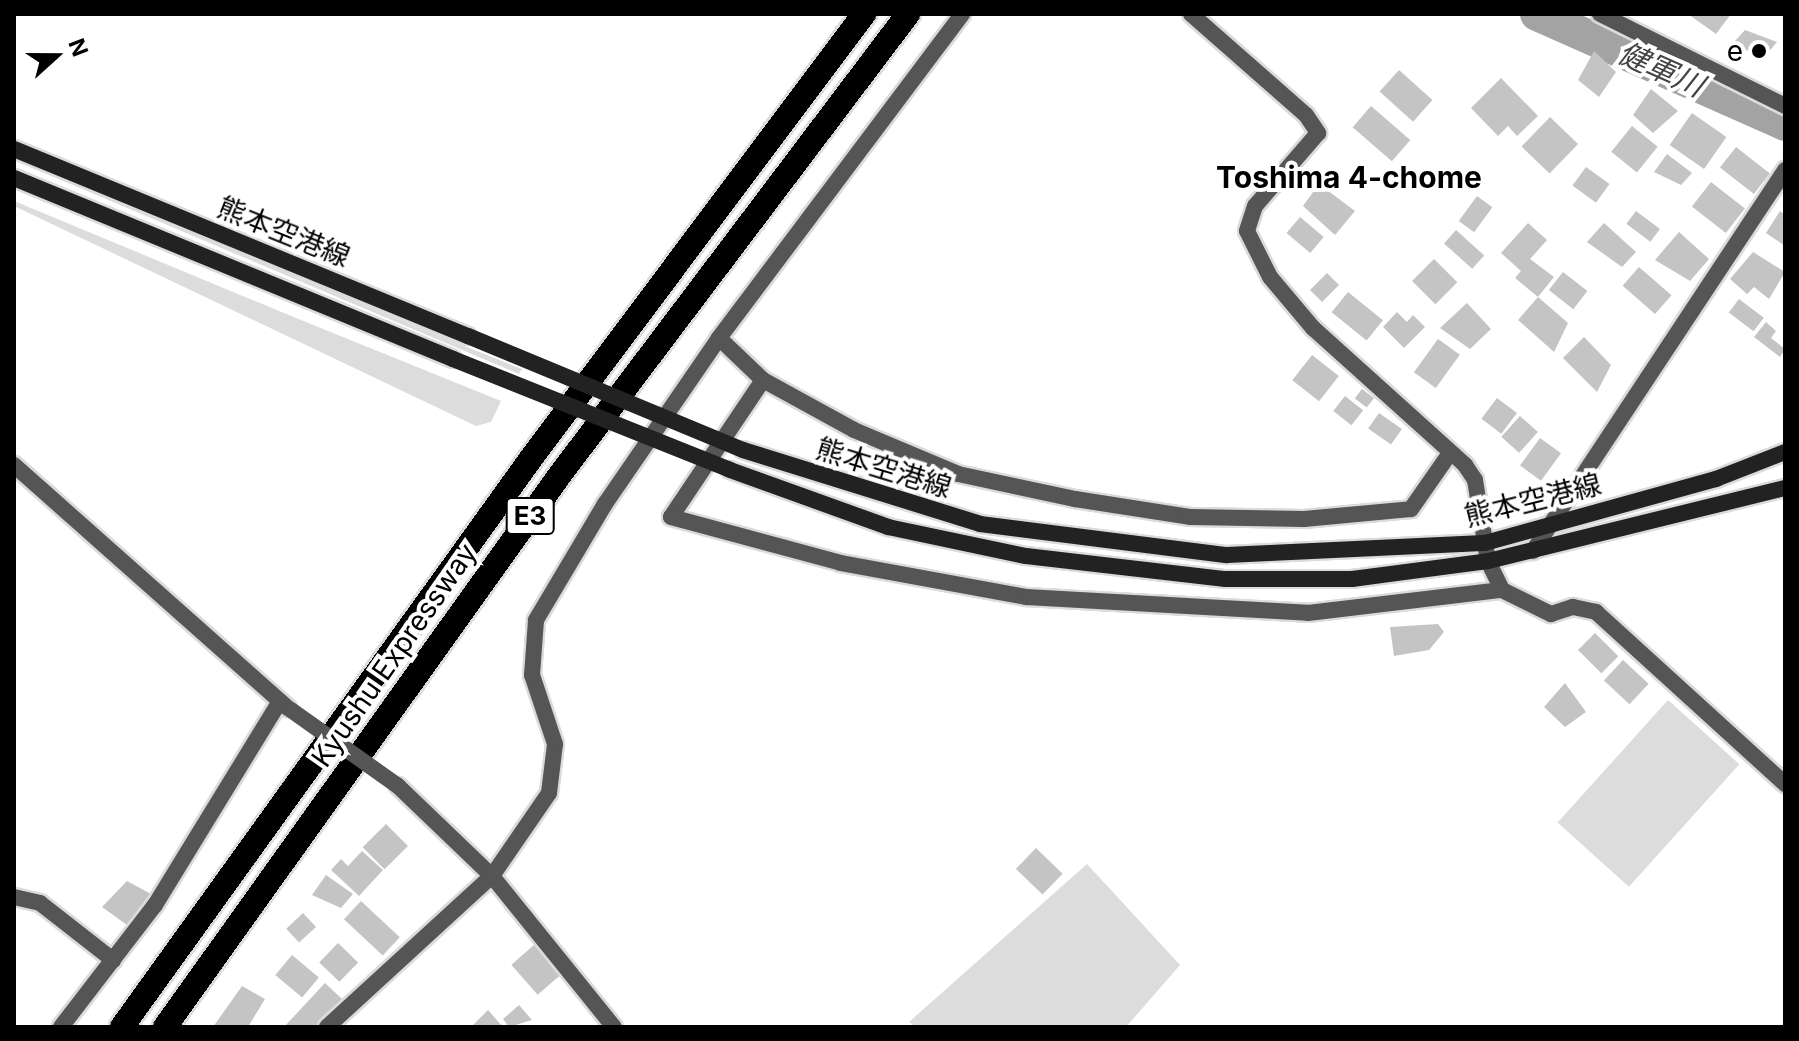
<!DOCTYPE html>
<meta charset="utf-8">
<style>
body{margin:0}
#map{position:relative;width:1799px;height:1041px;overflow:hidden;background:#fff;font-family:Inter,"Noto Sans JP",sans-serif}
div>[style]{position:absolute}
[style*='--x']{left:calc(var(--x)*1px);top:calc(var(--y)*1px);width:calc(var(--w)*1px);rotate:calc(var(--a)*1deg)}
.green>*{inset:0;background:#dcdcdc;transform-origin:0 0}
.river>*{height:34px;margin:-17px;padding:0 17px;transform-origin:17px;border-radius:17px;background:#a3a3a3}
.building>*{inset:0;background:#c4c4c4;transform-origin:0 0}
.roads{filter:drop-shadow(2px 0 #dbdbdb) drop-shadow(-2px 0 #dbdbdb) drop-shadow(0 2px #dbdbdb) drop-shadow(0 -2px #dbdbdb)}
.street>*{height:16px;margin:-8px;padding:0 8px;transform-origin:8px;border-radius:8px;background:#555}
.secondary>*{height:16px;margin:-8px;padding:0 8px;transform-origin:8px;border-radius:8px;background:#222}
.highway>*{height:24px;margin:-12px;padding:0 12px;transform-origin:12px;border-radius:12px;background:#000}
.street-bridge>*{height:16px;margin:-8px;padding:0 8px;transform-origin:8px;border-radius:8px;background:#555}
.secondary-bridge>*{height:16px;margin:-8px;padding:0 8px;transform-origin:8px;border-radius:8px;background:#222}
.dots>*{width:22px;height:22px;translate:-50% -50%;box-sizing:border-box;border:4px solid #fff;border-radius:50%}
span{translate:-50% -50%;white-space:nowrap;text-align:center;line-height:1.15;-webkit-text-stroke:8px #fff;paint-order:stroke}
.shield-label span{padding:2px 6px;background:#fff;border:2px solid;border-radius:6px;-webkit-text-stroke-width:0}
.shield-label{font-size:26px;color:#000;font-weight:700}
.poi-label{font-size:28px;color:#000}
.right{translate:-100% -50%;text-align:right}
.street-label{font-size:28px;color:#000}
.water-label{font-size:30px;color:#444;font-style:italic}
.neighbourhood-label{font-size:30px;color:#000;font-weight:700}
.frame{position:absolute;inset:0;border:16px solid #000;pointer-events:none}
.north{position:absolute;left:16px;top:16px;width:80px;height:80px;-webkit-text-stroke:6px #fff;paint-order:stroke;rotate:69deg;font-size:22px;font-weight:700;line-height:32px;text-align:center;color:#000}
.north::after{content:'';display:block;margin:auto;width:28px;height:36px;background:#000;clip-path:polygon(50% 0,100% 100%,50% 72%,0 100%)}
</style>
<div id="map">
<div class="green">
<div style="clip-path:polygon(14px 160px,452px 341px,522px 369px,519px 374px)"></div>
<div style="clip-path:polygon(14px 201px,296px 318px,501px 401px,491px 422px,476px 426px,14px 206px)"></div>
<div style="left:1668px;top:700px;width:96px;height:165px;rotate:42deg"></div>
<div style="clip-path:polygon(1087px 864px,1180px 965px,1126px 1027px,916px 1027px,909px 1022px)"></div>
</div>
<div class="river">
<div style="--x:1537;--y:14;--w:271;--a:23.9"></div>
</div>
<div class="building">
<div style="clip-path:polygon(1688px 14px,1731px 14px,1716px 34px)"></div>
<div style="clip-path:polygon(1745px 30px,1777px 42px,1762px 60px,1734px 42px)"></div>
<div style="clip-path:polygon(1594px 51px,1616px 72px,1599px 97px,1578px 80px)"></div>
<div style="left:1399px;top:70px;width:45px;height:29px;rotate:42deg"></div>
<div style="clip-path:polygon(1501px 78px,1538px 116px,1517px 136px,1508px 126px,1498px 136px,1471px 108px)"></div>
<div style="clip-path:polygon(1651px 89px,1678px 111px,1653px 133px,1633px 115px)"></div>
<div style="left:1371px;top:106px;width:52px;height:28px;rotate:41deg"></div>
<div style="left:1692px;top:113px;width:42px;height:39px;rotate:35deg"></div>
<div style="left:1550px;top:117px;width:39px;height:41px;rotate:44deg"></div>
<div style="left:1632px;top:126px;width:33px;height:33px;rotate:39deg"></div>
<div style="left:1736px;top:147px;width:43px;height:26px;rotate:38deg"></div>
<div style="clip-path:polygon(1667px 154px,1692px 173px,1681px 185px,1654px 172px)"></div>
<div style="left:1586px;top:167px;width:29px;height:23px;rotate:36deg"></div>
<div style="left:1711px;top:182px;width:43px;height:31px;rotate:38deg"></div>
<div style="clip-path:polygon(1319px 184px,1355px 211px,1335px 235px,1303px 206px)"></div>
<div style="left:1477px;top:196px;width:19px;height:31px;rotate:36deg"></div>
<div style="left:1636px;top:211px;width:30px;height:16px;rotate:37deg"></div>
<div style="clip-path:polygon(1780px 211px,1785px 215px,1785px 246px,1766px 233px)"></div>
<div style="left:1300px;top:217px;width:31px;height:21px;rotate:40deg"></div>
<div style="clip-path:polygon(1528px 223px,1547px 240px,1530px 259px,1554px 277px,1538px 297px,1515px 278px,1521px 271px,1501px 253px)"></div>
<div style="clip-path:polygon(1604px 223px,1636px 252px,1622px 267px,1587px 242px)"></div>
<div style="left:1456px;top:230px;width:38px;height:18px;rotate:42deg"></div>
<div style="clip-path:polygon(1679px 232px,1709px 259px,1690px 281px,1655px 260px)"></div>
<div style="clip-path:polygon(1753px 252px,1785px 272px,1769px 299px,1754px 287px,1747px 294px,1730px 279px)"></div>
<div style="left:1434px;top:259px;width:33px;height:31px;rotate:45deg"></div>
<div style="left:1639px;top:267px;width:43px;height:25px;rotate:41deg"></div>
<div style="left:1563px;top:272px;width:31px;height:23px;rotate:38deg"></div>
<div style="left:1327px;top:273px;width:17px;height:24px;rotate:45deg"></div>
<div style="left:1348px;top:292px;width:45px;height:26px;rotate:39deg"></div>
<div style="clip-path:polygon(1538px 297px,1568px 323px,1554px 352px,1518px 320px)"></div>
<div style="left:1739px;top:299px;width:31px;height:17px;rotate:37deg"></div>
<div style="clip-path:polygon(1467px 303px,1491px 329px,1470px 349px,1440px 328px)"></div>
<div style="clip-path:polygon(1397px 312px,1407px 322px,1413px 315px,1425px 327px,1404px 348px,1383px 327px)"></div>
<div style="clip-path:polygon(1766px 322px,1776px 331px,1771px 338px,1785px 349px,1780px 357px,1754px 337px)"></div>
<div style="clip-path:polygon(1584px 337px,1611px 365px,1597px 392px,1563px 358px)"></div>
<div style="left:1438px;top:339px;width:27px;height:41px;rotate:36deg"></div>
<div style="left:1312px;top:355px;width:34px;height:32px;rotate:38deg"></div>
<div style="left:1362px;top:389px;width:15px;height:12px;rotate:37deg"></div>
<div style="left:1345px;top:396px;width:23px;height:19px;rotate:38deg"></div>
<div style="left:1497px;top:398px;width:25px;height:26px;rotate:37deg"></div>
<div style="left:1379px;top:413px;width:28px;height:19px;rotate:35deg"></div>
<div style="left:1520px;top:416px;width:24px;height:28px;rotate:42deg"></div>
<div style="left:1540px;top:438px;width:26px;height:34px;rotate:36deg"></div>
<div style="clip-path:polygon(1438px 624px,1444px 632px,1429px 650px,1394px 656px,1390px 627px)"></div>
<div style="left:1595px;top:633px;width:33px;height:24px;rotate:45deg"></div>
<div style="left:1623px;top:660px;width:35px;height:28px;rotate:43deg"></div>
<div style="clip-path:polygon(1565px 683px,1586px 712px,1565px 727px,1544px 707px)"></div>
<div style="left:386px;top:824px;width:31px;height:33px;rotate:45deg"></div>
<div style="left:1036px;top:848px;width:37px;height:29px;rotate:44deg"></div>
<div style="clip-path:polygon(362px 851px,383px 870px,359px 896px,331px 870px,341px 859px,348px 866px)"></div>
<div style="clip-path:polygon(326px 875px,353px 894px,341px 908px,312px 895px)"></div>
<div style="clip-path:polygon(127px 881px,153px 895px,127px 925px,102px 907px)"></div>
<div style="left:361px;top:901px;width:53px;height:25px;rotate:43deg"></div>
<div style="left:303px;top:913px;width:19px;height:23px;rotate:47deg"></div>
<div style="left:338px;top:943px;width:28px;height:27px;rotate:44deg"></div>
<div style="left:534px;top:945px;width:40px;height:30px;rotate:49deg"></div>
<div style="left:292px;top:955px;width:35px;height:26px;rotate:40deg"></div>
<div style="clip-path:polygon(325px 983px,342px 999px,316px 1027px,284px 1027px)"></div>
<div style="clip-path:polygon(242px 986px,265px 999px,248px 1027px,213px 1027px)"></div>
<div style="clip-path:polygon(519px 1005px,532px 1020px,509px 1027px,503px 1019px)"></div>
<div style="clip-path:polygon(488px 1010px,503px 1027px,471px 1027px)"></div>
</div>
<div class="roads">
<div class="street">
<div style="--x:1191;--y:14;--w:153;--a:41.3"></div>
<div style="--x:1306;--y:115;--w:22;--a:56"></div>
<div style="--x:1318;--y:133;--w:96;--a:130.8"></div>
<div style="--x:1255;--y:206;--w:26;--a:108"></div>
<div style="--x:1247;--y:231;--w:51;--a:63.4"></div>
<div style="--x:1270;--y:277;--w:67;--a:49.9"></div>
<div style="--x:1313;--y:328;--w:205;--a:42"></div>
<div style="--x:1465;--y:465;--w:18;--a:56"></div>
<div style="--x:1475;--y:480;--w:82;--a:80.9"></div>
<div style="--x:1488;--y:561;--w:32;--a:64"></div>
<div style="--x:1502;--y:590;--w:55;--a:26.1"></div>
<div style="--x:1551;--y:614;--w:23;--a:-18"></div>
<div style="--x:1573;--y:607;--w:24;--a:12"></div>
<div style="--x:1596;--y:612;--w:256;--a:42.3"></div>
<div style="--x:1600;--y:14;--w:207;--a:26.4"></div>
<div style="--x:719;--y:338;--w:61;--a:43.7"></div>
<div style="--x:763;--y:380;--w:104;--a:28.8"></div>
<div style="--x:854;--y:430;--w:113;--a:22.9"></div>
<div style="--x:958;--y:474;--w:120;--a:12.1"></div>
<div style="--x:1075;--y:499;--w:116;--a:8.9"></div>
<div style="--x:1190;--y:517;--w:114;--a:1"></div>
<div style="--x:1304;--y:519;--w:107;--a:-5.3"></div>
<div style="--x:1411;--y:509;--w:68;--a:-55.1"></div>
<div style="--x:763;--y:380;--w:165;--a:123.9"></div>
<div style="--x:671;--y:517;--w:176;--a:15.1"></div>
<div style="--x:841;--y:563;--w:188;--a:10.4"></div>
<div style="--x:1026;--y:597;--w:282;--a:3.2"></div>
<div style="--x:1308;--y:613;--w:195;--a:-6.8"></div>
<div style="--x:14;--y:465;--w:366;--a:41.6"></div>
<div style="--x:1533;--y:551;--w:457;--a:-56.5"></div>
<div style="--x:398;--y:786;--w:130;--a:43.8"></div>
<div style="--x:492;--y:876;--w:194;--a:51.1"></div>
<div style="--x:14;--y:897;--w:27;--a:13"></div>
<div style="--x:40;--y:903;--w:93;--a:38"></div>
<div style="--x:61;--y:1027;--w:154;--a:-52.4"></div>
<div style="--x:155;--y:905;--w:237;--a:-58.5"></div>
<div style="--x:327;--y:1027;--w:224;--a:-42.5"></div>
<div style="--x:492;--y:876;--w:101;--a:-55.5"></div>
<div style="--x:549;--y:793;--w:49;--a:-83"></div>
<div style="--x:555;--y:744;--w:73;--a:-108.4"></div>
<div style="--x:532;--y:675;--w:55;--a:-85.8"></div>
<div style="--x:536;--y:620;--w:135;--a:-59.3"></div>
<div style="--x:605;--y:504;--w:201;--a:-55.5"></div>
<div style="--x:719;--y:338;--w:405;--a:-53.1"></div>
</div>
<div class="secondary">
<div style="--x:14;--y:149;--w:491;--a:22.4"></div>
<div style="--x:14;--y:178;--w:475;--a:22.4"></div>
<div style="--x:743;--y:450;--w:248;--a:17.3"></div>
<div style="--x:980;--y:524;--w:249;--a:7.2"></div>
<div style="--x:1227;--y:555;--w:258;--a:-2.7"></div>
<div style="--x:1485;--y:543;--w:240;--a:-15.5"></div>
<div style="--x:1716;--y:479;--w:74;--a:-21.4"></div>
<div style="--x:730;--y:470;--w:168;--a:19.8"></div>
<div style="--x:888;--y:527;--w:141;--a:11.9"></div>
<div style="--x:1026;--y:556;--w:201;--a:6.6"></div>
<div style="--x:1226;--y:579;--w:126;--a:0"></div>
<div style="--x:1352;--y:579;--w:137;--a:-7.5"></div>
<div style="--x:1488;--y:561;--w:306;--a:-13.8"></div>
</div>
<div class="highway">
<div style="--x:122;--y:1027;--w:702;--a:-54.27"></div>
<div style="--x:532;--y:457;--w:554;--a:-53.15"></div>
<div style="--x:165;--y:1027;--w:677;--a:-54.43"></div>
<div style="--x:559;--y:476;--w:579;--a:-52.93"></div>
</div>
</div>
<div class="street-bridge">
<div style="--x:291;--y:710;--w:131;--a:35.4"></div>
</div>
<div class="secondary-bridge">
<div style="--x:468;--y:336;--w:298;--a:22.5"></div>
<div style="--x:453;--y:359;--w:298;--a:21.8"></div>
</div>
<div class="dots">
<div style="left:1759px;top:51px;background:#000"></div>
</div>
<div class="shield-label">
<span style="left:530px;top:516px">E3</span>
</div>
<div class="poi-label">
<span class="right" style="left:1743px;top:51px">e</span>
</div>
<div class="street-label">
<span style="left:284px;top:232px;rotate:22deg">熊本空港線</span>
<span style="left:884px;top:468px;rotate:17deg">熊本空港線</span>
<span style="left:1533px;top:500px;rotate:-14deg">熊本空港線</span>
<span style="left:394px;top:655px;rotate:-55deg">Kyushu Expressway</span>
</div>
<div class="water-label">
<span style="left:1661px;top:69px;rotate:24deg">健軍川</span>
</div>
<div class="neighbourhood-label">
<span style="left:1349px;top:177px">Toshima 4-chome</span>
</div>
<div class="frame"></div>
<div class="north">N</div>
</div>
